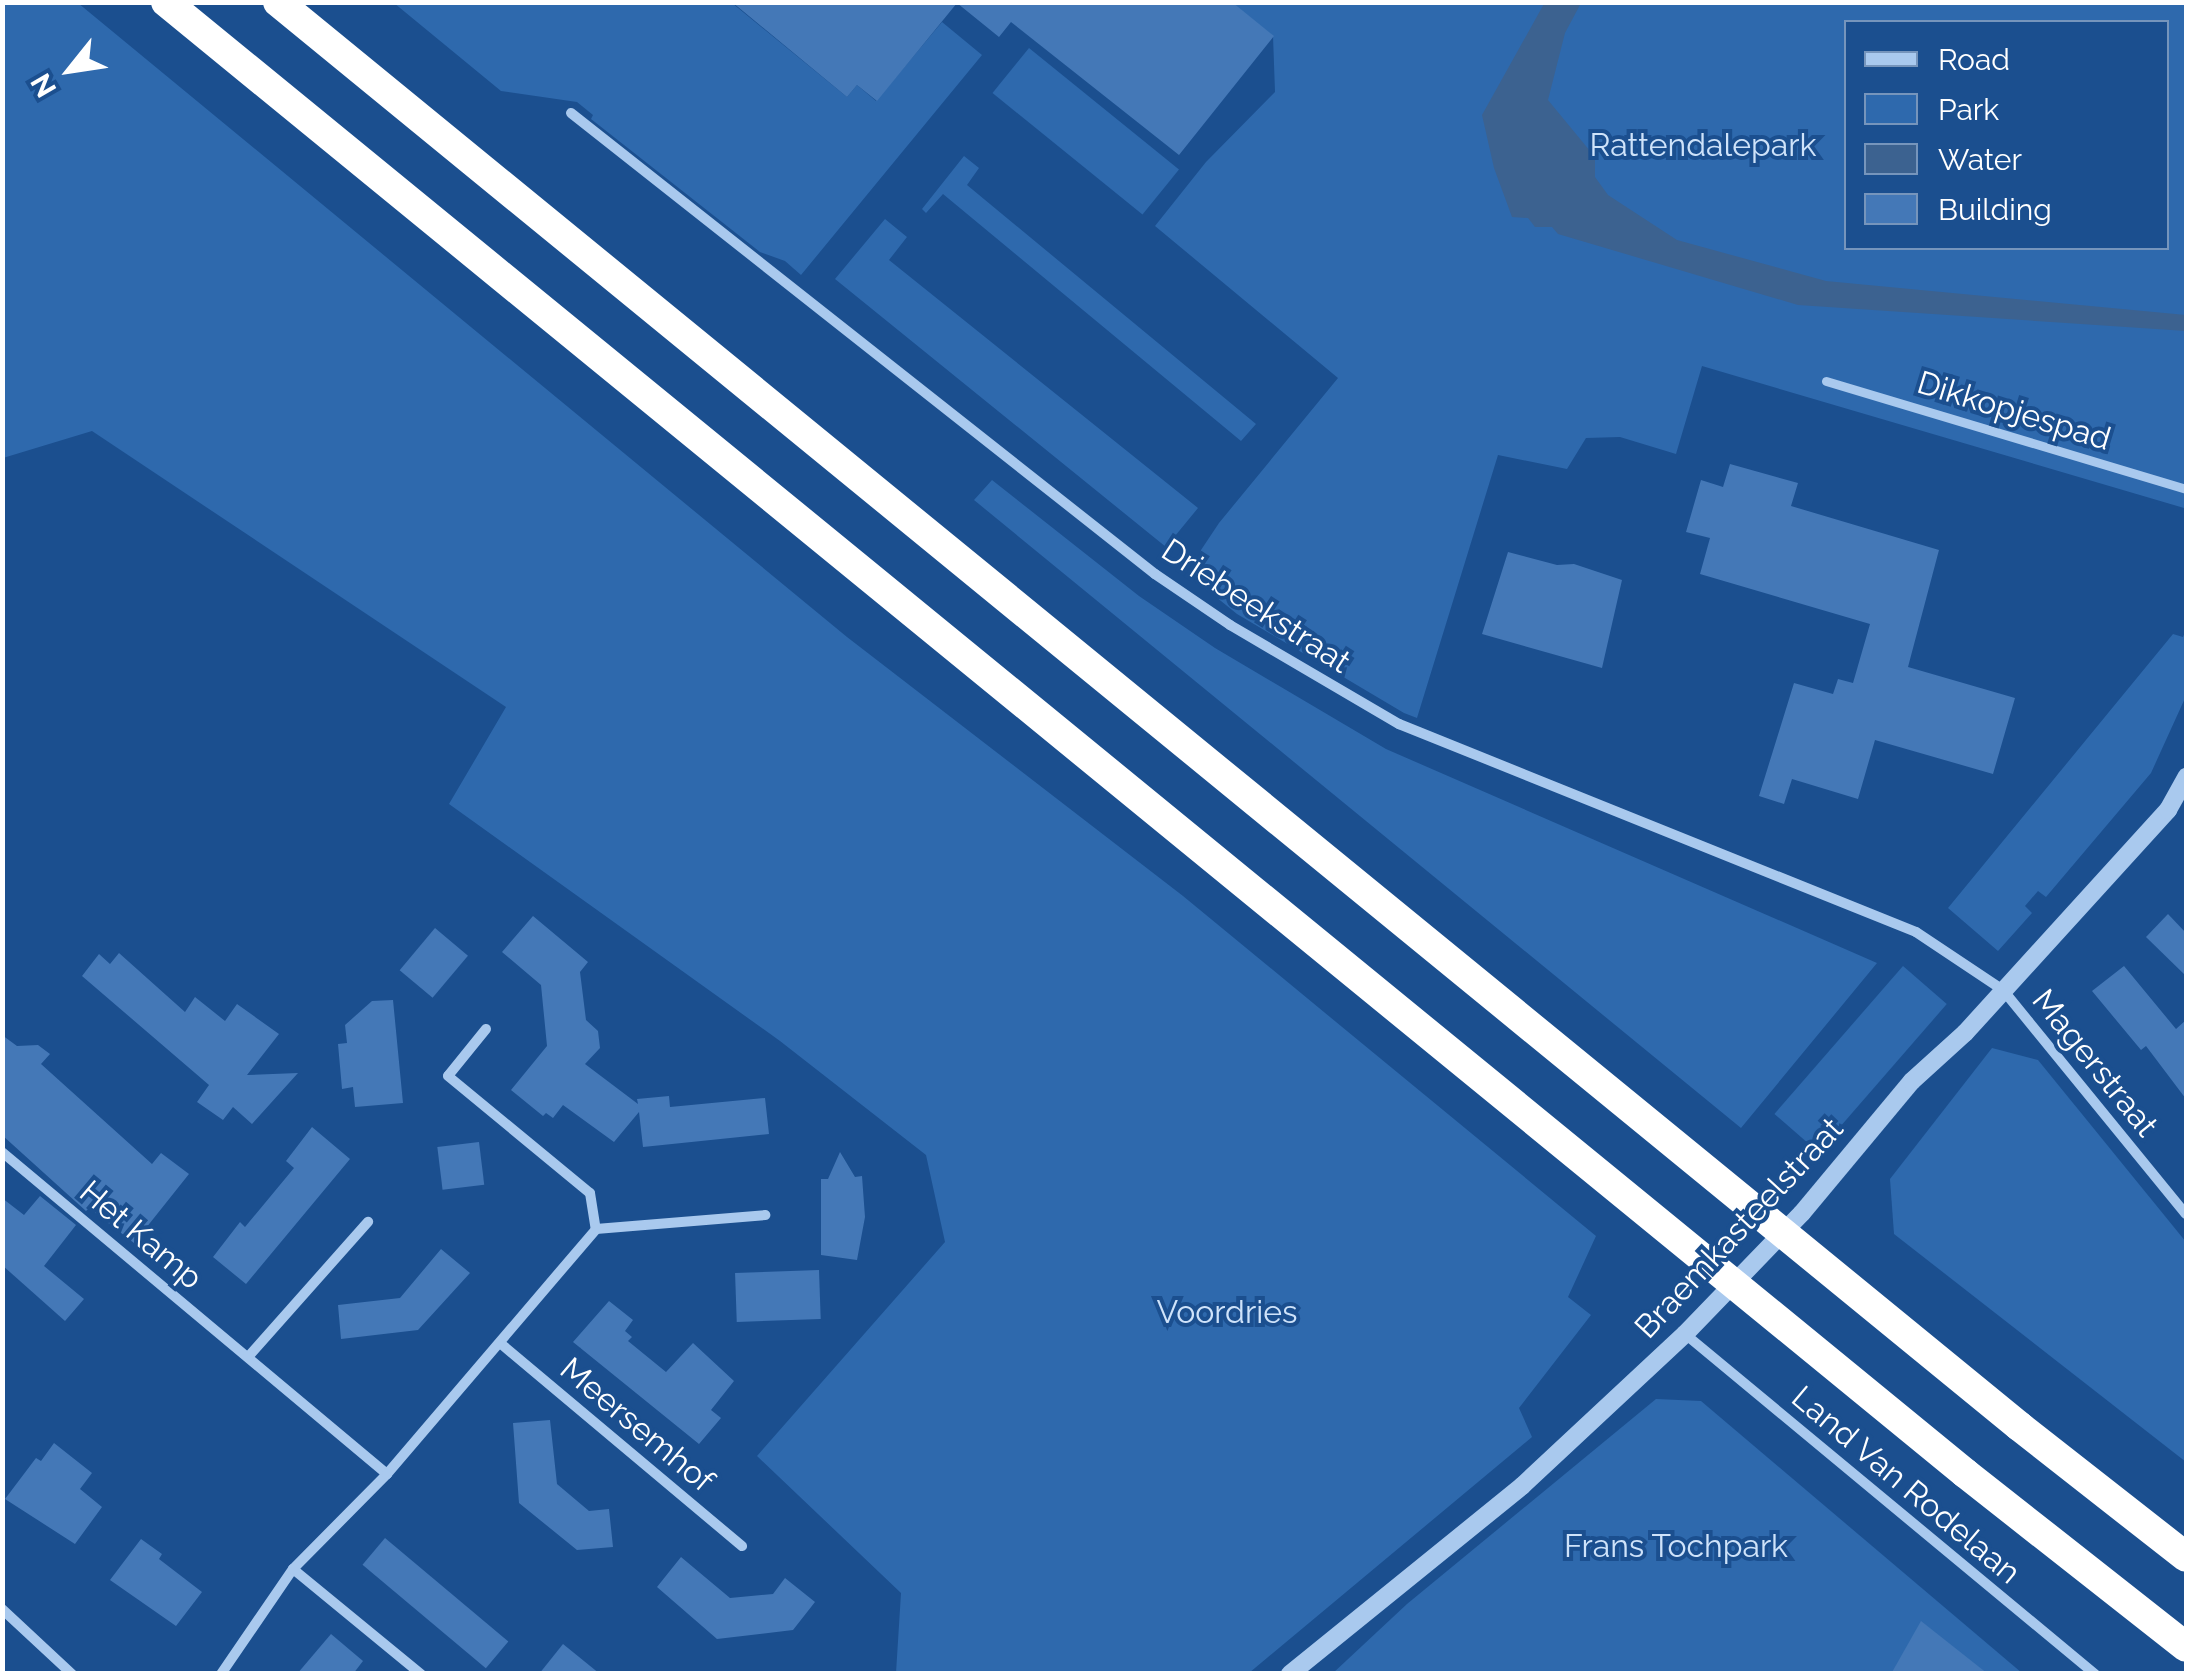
<!DOCTYPE html>
<style>
body{margin:0}
#map{position:relative;width:2189px;height:1676px;overflow:hidden;background:#1b4f8f;font-family:Raleway,sans-serif}
div>[style]{position:absolute}
[style*='--x']{left:calc(var(--x)*1px);top:calc(var(--y)*1px);width:calc(var(--w)*1px);rotate:calc(var(--a)*1deg)}
.green>*{inset:0;background:#2e69ad;transform-origin:0 0}
.water>*{inset:0;background:#3c6290}
.building>*{inset:0;background:#4478b7;transform-origin:0 0}
.pedestrian>*{height:9px;margin:-4.5px;padding:0 4.5px;transform-origin:4.5px;border-radius:4.5px;background:#a9c9ee}
.minor>*{height:10px;margin:-5px;padding:0 5px;transform-origin:5px;border-radius:5px;background:#a9c9ee}
.tertiary>*{height:18px;margin:-9px;padding:0 9px;transform-origin:9px;border-radius:9px;background:#a9c9ee}
.motorway-bridge>*{height:30px;margin:-15px;padding:0 15px;transform-origin:15px;border-radius:15px;background:#fff}
span{translate:-50% -50%;white-space:nowrap;text-align:center;line-height:1.15;-webkit-text-stroke:8px #1b4f8f;paint-order:stroke}
.park-label{font-size:32px;color:#cfe3fa}
.street-label{font-size:32px;color:#fff}
.frame{position:absolute;inset:0;border:5px solid #fff;pointer-events:none}
.legend{position:absolute;left:1844px;top:20px;width:325px;height:230px;box-sizing:border-box;background:#1b4f8f;border:2px solid #7695bc;margin:0;padding:12px 18px;list-style:none;font-size:30px;color:#fff}
.legend li{display:flex;align-items:center;gap:20px;height:50px}
.legend b{width:50px;border:2px solid #7695bc}
.north{position:absolute;left:20px;top:20px;width:100px;height:100px;-webkit-text-stroke:8px #1b4f8f;paint-order:stroke;rotate:240deg;font-size:28px;font-weight:700;line-height:40px;text-align:center;color:#fff}
.north::after{content:'';display:block;margin:auto;width:35px;height:45px;background:#fff;clip-path:polygon(50% 0,100% 100%,50% 72%,0 100%)}
</style>
<div id="map">
<div class="green">
<div style="clip-path:polygon(2px 3px,78px 3px,847px 637px,1183px 896px,1596px 1236px,1568px 1297px,1591px 1315px,1519px 1408px,1532px 1437px,1249px 1673px,896px 1673px,901px 1593px,757px 1456px,945px 1242px,926px 1155px,780px 1041px,449px 804px,506px 707px,92px 431px,3px 458px)"></div>
<div style="clip-path:polygon(394px 3px,732px 3px,847px 97px,857px 85px,876px 101px,942px 22px,982px 55px,801px 275px,785px 261px,760px 252px,591px 119px,593px 115px,577px 102px,501px 91px)"></div>
<div style="clip-path:polygon(evenodd,1232px 3px,2186px 3px,2184px 508px,1702px 366px,1676px 454px,1620px 437px,1586px 438px,1567px 469px,1498px 455px,1417px 718px,1404px 713px,1237px 614px,1205px 588px,1198px 568px,1201px 550px,1219px 523px,1338px 378px,1155px 226px,1206px 162px,1275px 92px,1273px 36px,1232px 3px,1846px 22px,2166px 22px,2166px 248px,1846px 248px,1846px 22px)"></div>
<div style="left:1029px;top:48px;width:193px;height:58px;rotate:39deg"></div>
<div style="clip-path:polygon(964px 156px,979px 168px,967px 185px,1256px 424px,1241px 441px,943px 194px,926px 213px,922px 209px)"></div>
<div style="clip-path:polygon(885px 219px,907px 237px,889px 260px,1198px 508px,1166px 547px,835px 279px)"></div>
<div style="clip-path:polygon(992px 480px,1139px 596px,1215px 648px,1386px 749px,1877px 963px,1741px 1128px,974px 500px)"></div>
<div style="clip-path:polygon(2186px 630px,2186px 696px,2151px 773px,2046px 897px,2038px 891px,2025px 906px,2032px 913px,1998px 951px,1948px 908px,2173px 634px,2183px 637px)"></div>
<div style="left:1903px;top:966px;width:58px;height:196px;rotate:41deg"></div>
<div style="clip-path:polygon(1992px 1048px,2038px 1060px,2186px 1242px,2186px 1462px,1894px 1234px,1890px 1179px)"></div>
<div style="clip-path:polygon(1656px 1399px,1701px 1401px,2022px 1673px,1332px 1674px,1407px 1604px)"></div>
</div>
<div class="water">
<div style="clip-path:polygon(1545px 2px,1581px 3px,1565px 33px,1548px 100px,1595px 157px,1595px 177px,1608px 195px,1677px 240px,1826px 281px,2186px 315px,2186px 331px,1798px 305px,1558px 234px,1552px 227px,1535px 227px,1528px 218px,1512px 217px,1494px 168px,1482px 115px)"></div>
</div>
<div class="building">
<div style="clip-path:polygon(732px 2px,1232px 2px,1274px 36px,1179px 155px,1011px 22px,999px 37px,957px 3px,877px 101px,857px 85px,847px 97px)"></div>
<div style="clip-path:polygon(1730px 464px,1798px 483px,1791px 506px,1939px 550px,1908px 667px,2015px 698px,1993px 774px,1875px 740px,1858px 799px,1792px 779px,1784px 804px,1759px 796px,1794px 683px,1833px 694px,1838px 679px,1853px 683px,1870px 624px,1700px 574px,1710px 538px,1686px 532px,1701px 480px,1723px 487px)"></div>
<div style="clip-path:polygon(1508px 552px,1557px 565px,1574px 564px,1622px 580px,1602px 668px,1482px 634px)"></div>
<div style="clip-path:polygon(2168px 914px,2186px 933px,2186px 976px,2146px 937px)"></div>
<div style="clip-path:polygon(533px 916px,588px 962px,580px 972px,586px 1020px,598px 1031px,600px 1048px,585px 1064px,638px 1104px,637px 1099px,669px 1096px,670px 1107px,765px 1098px,769px 1134px,643px 1147px,639px 1112px,614px 1142px,563px 1105px,553px 1118px,546px 1113px,543px 1116px,511px 1090px,547px 1046px,541px 985px,502px 952px)"></div>
<div style="left:435px;top:928px;width:43px;height:55px;rotate:40deg"></div>
<div style="clip-path:polygon(119px 953px,185px 1012px,195px 997px,225px 1021px,237px 1004px,279px 1034px,247px 1075px,298px 1073px,252px 1124px,233px 1107px,223px 1120px,197px 1102px,209px 1085px,82px 976px,99px 954px,110px 964px)"></div>
<div style="clip-path:polygon(2124px 966px,2176px 1029px,2186px 1020px,2186px 1099px,2146px 1046px,2141px 1050px,2092px 991px)"></div>
<div style="clip-path:polygon(393px 1000px,403px 1103px,355px 1107px,353px 1087px,342px 1089px,338px 1044px,347px 1043px,345px 1025px,372px 1001px)"></div>
<div style="clip-path:polygon(2px 1035px,17px 1046px,38px 1045px,50px 1054px,41px 1064px,152px 1164px,161px 1153px,189px 1174px,134px 1243px,89px 1208px,86px 1211px,2px 1135px)"></div>
<div style="clip-path:polygon(312px 1127px,350px 1159px,246px 1284px,213px 1257px,240px 1222px,245px 1227px,294px 1168px,286px 1161px)"></div>
<div style="left:479px;top:1142px;width:43px;height:42px;rotate:83deg"></div>
<div style="clip-path:polygon(840px 1152px,855px 1177px,862px 1176px,865px 1217px,857px 1260px,821px 1255px,821px 1179px,828px 1179px)"></div>
<div style="clip-path:polygon(40px 1196px,76px 1225px,44px 1266px,84px 1299px,65px 1321px,2px 1265px,2px 1198px,24px 1215px)"></div>
<div style="clip-path:polygon(441px 1249px,470px 1273px,418px 1330px,341px 1339px,338px 1305px,400px 1298px)"></div>
<div style="left:819px;top:1270px;width:49px;height:84px;rotate:88deg"></div>
<div style="clip-path:polygon(609px 1301px,633px 1320px,625px 1331px,632px 1337px,628px 1341px,666px 1372px,693px 1343px,734px 1381px,711px 1410px,721px 1418px,699px 1444px,573px 1342px)"></div>
<div style="clip-path:polygon(550px 1420px,557px 1484px,589px 1511px,609px 1509px,613px 1547px,577px 1550px,519px 1503px,513px 1423px)"></div>
<div style="clip-path:polygon(54px 1443px,92px 1473px,80px 1489px,102px 1507px,75px 1544px,5px 1499px,36px 1458px,41px 1461px)"></div>
<div style="left:385px;top:1538px;width:161px;height:35px;rotate:40deg"></div>
<div style="clip-path:polygon(141px 1539px,162px 1554px,159px 1559px,202px 1592px,176px 1626px,110px 1580px)"></div>
<div style="clip-path:polygon(681px 1557px,730px 1598px,773px 1594px,785px 1578px,815px 1602px,793px 1630px,717px 1639px,657px 1587px)"></div>
<div style="clip-path:polygon(1921px 1621px,1988px 1674px,1891px 1674px)"></div>
<div style="clip-path:polygon(331px 1634px,363px 1661px,353px 1674px,297px 1674px)"></div>
<div style="clip-path:polygon(563px 1644px,600px 1674px,539px 1674px)"></div>
</div>
<div class="pedestrian">
<div style="--x:1826;--y:381;--w:376;--a:16.7"></div>
</div>
<div class="minor">
<div style="--x:571;--y:113;--w:744;--a:38.29"></div>
<div style="--x:1155;--y:574;--w:91;--a:34.2"></div>
<div style="--x:1230;--y:625;--w:196;--a:30.4"></div>
<div style="--x:1399;--y:724;--w:557;--a:21.92"></div>
<div style="--x:1916;--y:932;--w:105;--a:33.7"></div>
<div style="--x:2003;--y:990;--w:289;--a:50.8"></div>
<div style="--x:486;--y:1029;--w:60;--a:129"></div>
<div style="--x:448;--y:1076;--w:184;--a:39.5"></div>
<div style="--x:590;--y:1193;--w:36;--a:81"></div>
<div style="--x:2;--y:1152;--w:502;--a:39.91"></div>
<div style="--x:1685;--y:1334;--w:533;--a:39.67"></div>
<div style="--x:500;--y:1343;--w:316;--a:40"></div>
<div style="--x:248;--y:1357;--w:181;--a:-48.4"></div>
<div style="--x:293;--y:1569;--w:166;--a:39.4"></div>
<div style="--x:2;--y:1609;--w:96;--a:42.9"></div>
<div style="--x:221;--y:1674;--w:127;--a:-55.6"></div>
<div style="--x:293;--y:1569;--w:134;--a:-45.3"></div>
<div style="--x:387;--y:1474;--w:322;--a:-49.5"></div>
<div style="--x:596;--y:1229;--w:170;--a:-4.7"></div>
</div>
<div class="tertiary">
<div style="--x:1290;--y:1674;--w:299;--a:-39"></div>
<div style="--x:1522;--y:1486;--w:223;--a:-43"></div>
<div style="--x:1685;--y:1334;--w:168;--a:-46"></div>
<div style="--x:1802;--y:1213;--w:172;--a:-50.2"></div>
<div style="--x:1912;--y:1081;--w:72;--a:-42.2"></div>
<div style="--x:1965;--y:1033;--w:302;--a:-47.7"></div>
<div style="--x:2168;--y:810;--w:38;--a:-61"></div>
</div>
<div class="motorway-bridge">
<div style="--x:166;--y:2;--w:2324;--a:39.27"></div>
<div style="--x:1965;--y:1473;--w:281;--a:38.2"></div>
<div style="--x:278;--y:2;--w:2249;--a:39.28"></div>
<div style="--x:2019;--y:1426;--w:212;--a:38.1"></div>
</div>
<div class="park-label">
<span style="left:1703px;top:145px">Rattendalepark</span>
<span style="left:1227px;top:1312px">Voordries</span>
<span style="left:1676px;top:1546px">Frans Tochpark</span>
</div>
<div class="street-label">
<span style="left:2014px;top:411px;rotate:17deg">Dikkopjespad</span>
<span style="left:1256px;top:606px;rotate:33deg">Driebeekstraat</span>
<span style="left:2095px;top:1063px;rotate:51deg">Magerstraat</span>
<span style="left:1739px;top:1228px;rotate:-47deg">Braemkasteelstraat</span>
<span style="left:141px;top:1235px;rotate:40deg">Het Kamp</span>
<span style="left:637px;top:1425px;rotate:40deg">Meersemhof</span>
<span style="left:1906px;top:1485px;rotate:40deg">Land Van Rodelaan</span>
</div>
<div class="frame"></div>
<ul class="legend">
<li><b style="height:12px;background:#a9c9ee"></b>Road</li>
<li><b style="height:28px;background:#2e69ad"></b>Park</li>
<li><b style="height:28px;background:#3c6290"></b>Water</li>
<li><b style="height:28px;background:#4478b7"></b>Building</li>
</ul>
<div class="north">N</div>
</div>
